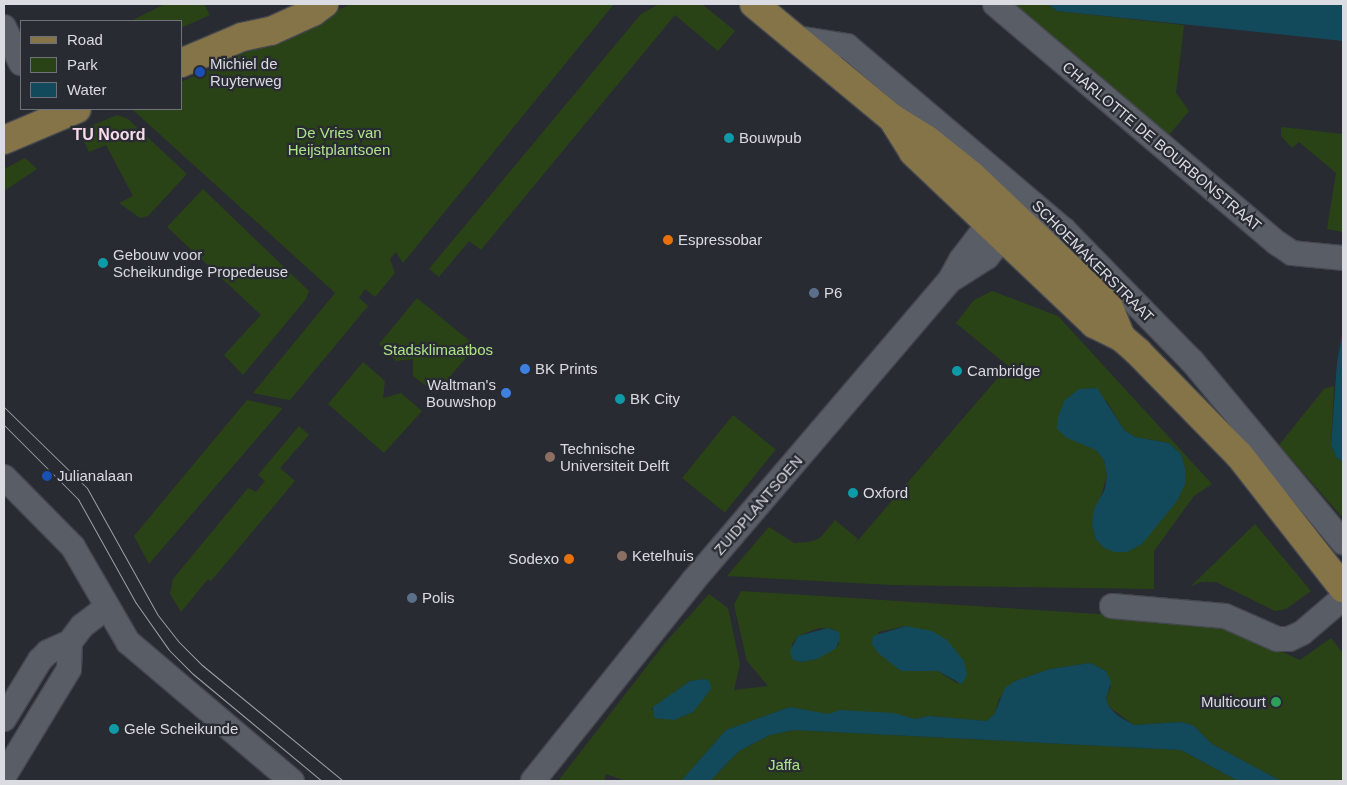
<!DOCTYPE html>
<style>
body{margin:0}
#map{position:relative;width:1347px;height:785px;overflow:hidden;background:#282b32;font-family:Helvetica,sans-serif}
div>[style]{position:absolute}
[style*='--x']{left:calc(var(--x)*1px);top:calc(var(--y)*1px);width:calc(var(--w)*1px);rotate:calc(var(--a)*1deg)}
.green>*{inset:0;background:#2a4316;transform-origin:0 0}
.water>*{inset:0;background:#124a5b}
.roads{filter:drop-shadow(1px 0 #45474e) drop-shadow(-1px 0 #45474e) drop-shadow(0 1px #45474e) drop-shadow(0 -1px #45474e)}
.minor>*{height:24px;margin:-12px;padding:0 12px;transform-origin:12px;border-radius:12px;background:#595d66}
.major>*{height:28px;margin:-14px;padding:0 14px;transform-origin:14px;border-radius:14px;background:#857448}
.tram>*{height:1px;margin:-0.5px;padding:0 0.5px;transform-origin:0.5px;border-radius:0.5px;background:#9ea0a6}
.dots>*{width:14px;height:14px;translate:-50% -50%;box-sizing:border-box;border:2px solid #282b32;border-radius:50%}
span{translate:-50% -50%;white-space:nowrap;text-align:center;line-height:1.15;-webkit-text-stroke:4.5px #282b32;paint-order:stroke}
.poi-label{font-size:15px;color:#dadce1}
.left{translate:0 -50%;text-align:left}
.right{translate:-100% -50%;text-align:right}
.park-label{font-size:15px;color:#aee588}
.street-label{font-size:15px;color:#dadce1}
.neighbourhood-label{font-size:16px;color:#f9daeb;font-weight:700}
.frame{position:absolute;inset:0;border:5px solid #dadce1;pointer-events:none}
.legend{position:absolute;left:20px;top:20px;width:162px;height:90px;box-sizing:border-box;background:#282b32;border:1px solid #6f7278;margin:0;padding:6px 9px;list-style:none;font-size:15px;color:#dadce1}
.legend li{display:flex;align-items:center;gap:10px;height:25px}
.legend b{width:25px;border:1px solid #6f7278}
</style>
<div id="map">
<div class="green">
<div style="clip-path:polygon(165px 4px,204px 4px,210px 15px,181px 28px,181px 21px,131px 21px)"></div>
<div style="clip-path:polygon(351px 4px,614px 4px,403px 263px,396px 252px,390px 259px,395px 273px,375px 297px,365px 289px,359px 298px,368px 306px,290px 400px,283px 399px,253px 393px,335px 293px,133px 110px,181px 109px,181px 82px)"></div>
<div style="clip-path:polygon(659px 4px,702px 4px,735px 31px,718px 51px,675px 15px,481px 250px,469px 241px,439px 277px,429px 269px,641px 14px)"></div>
<div style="clip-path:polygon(1010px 4px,1048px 4px,1057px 11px,1184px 25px,1176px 93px,1189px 111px,1169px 135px)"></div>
<div style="clip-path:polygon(117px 115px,128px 119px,187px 174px,148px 216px,140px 218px,119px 203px,133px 196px,106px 145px,89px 152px,79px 131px)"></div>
<div style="clip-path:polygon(1281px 127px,1343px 134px,1343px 232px,1327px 229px,1336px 173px,1299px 142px,1292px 148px,1281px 136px)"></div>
<div style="clip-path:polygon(25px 158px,37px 169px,4px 191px,4px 169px)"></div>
<div style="clip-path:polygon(203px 189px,309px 291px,306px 299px,243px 375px,224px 355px,261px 315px,167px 227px)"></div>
<div style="clip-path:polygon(evenodd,992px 291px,1058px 316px,1212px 484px,1194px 496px,1154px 551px,1154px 589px,891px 585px,727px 576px,769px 527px,794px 543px,809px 542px,820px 538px,835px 520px,858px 539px,854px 545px,1008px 366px,956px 323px,974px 300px,992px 291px,1106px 400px,1124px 430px,1135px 437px,1169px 443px,1181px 454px,1185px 468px,1185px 484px,1142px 544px,1127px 552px,1103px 547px,1095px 538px,1092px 524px,1107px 476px,1104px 460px,1096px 450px,1106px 400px)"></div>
<div style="clip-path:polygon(417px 298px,476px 346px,436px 393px,413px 376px,413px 359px,396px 361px,379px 344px)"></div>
<div style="clip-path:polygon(363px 362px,385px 381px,383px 398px,401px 393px,422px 411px,384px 453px,328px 404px)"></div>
<div style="clip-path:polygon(1334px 386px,1331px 445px,1336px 457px,1343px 462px,1343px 518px,1279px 445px,1324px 389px)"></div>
<div style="clip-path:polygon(247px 400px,283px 408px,149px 564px,134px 536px)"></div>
<div style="left:733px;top:415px;width:55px;height:81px;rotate:39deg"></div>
<div style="clip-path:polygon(299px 426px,309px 435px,280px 468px,295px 481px,211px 581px,208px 579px,181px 612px,170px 594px,173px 579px,248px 488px,256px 492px,265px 481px,258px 475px)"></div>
<div style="clip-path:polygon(1255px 524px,1311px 591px,1286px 609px,1275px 611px,1216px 582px,1200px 582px,1190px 587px)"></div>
<div style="clip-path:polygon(evenodd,741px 591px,1206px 621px,1235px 630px,1300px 660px,1331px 638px,1343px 653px,1343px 781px,1281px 781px,1212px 744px,1194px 726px,1182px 722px,1134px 725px,1109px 707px,1106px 698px,1111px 686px,1106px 671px,1090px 663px,1050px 669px,1015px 681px,999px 699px,994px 715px,986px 721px,929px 716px,915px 719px,840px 710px,828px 715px,790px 707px,726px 730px,681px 781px,626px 781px,606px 774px,604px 781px,558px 781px,665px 643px,709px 594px,728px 608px,740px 664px,734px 690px,768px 686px,747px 661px,734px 605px,741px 591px,906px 626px,947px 640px,958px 684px,938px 671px,901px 671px,891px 660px,878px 632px,906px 626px,741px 591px,819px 628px,833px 629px,838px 634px,839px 644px,817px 659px,801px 662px,793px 660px,792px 644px,798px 636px,819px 628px,741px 591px,705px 679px,693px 712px,674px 720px,651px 709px,690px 681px,705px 679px)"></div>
<div style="clip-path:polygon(794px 730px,1181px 750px,1238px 781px,710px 781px,739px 751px,770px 735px)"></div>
</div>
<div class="water">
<div style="clip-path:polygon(1048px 4px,1343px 4px,1343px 41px,1057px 11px)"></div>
<div style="clip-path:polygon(1343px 330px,1343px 462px,1336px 457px,1331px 445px,1337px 363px)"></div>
<div style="clip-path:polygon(1097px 388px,1124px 430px,1135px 437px,1169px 443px,1181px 454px,1185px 468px,1185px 484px,1177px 501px,1142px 544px,1127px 552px,1114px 552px,1103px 547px,1095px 538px,1092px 524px,1094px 509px,1105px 489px,1107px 476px,1104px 460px,1096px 450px,1067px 438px,1057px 429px,1058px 417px,1065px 400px,1079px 389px)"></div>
<div style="clip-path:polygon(906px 626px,932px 631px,947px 640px,964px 661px,967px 675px,962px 684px,938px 671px,901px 671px,878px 653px,872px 644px,873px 636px)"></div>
<div style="clip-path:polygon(828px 628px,839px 632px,840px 639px,835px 649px,817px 659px,801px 662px,793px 660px,790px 651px,798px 636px)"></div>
<div style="clip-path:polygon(1090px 663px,1106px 671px,1111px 682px,1106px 698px,1109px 707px,1118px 716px,1134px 725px,1182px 722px,1194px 726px,1212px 744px,1281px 781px,1238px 781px,1181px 750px,794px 730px,770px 735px,739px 751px,710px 781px,681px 781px,726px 730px,790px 707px,828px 714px,840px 710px,894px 713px,915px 719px,929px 716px,986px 721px,994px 715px,1005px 688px,1015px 681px,1050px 669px)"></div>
<div style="clip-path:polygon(705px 679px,710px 682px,711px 689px,693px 712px,674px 720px,654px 718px,653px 707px,690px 681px)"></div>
</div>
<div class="roads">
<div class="minor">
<div style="--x:995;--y:4;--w:370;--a:40.3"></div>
<div style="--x:1277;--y:243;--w:18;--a:34"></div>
<div style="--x:1292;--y:253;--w:51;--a:5.6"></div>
<div style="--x:4;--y:27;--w:40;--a:65"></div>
<div style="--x:797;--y:38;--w:51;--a:9.1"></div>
<div style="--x:847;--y:46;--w:285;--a:40.3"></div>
<div style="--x:1064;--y:230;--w:183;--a:45.7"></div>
<div style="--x:1192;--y:361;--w:236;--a:50.2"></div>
<div style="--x:952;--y:279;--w:41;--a:-32.2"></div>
<div style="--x:987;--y:257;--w:27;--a:-51"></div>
<div style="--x:1004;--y:236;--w:17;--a:-77"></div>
<div style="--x:4;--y:477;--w:98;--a:45.4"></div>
<div style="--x:73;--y:547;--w:110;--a:59.9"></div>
<div style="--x:128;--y:642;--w:215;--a:40.3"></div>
<div style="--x:1112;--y:606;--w:113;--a:5.1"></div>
<div style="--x:1225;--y:616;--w:57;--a:23.9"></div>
<div style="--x:1277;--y:639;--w:12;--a:0"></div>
<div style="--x:1289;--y:639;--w:14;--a:-25"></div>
<div style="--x:1302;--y:633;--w:54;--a:-40.5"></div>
<div style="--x:4;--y:719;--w:69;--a:-58.6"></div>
<div style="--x:40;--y:660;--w:11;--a:-45"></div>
<div style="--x:48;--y:652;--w:24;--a:-24"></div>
<div style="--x:70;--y:642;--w:20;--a:-53"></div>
<div style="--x:82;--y:626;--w:30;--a:-37"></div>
<div style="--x:4;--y:776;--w:125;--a:-58.7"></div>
<div style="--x:69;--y:669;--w:27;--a:-88"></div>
<div style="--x:533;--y:781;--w:256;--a:-51.3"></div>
<div style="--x:693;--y:581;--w:396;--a:-49.5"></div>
<div style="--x:950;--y:280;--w:23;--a:-61"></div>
<div style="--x:961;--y:260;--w:48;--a:-52.7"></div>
<div style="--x:990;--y:222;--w:16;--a:-30"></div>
</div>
<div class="major">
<div style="--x:754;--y:4;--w:179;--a:39.6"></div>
<div style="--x:892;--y:118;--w:40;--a:32"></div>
<div style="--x:926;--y:139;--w:56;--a:38.5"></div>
<div style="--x:970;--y:174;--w:190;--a:43.5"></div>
<div style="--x:1108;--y:305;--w:35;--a:68"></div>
<div style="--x:181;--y:63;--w:66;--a:-23.1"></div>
<div style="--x:242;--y:37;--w:30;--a:-12"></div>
<div style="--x:271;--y:31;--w:46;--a:-24.3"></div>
<div style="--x:313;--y:12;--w:14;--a:-36"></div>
<div style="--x:892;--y:118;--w:40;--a:58"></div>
<div style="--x:913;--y:152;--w:250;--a:43.5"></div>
<div style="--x:1094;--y:324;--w:30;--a:26"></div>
<div style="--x:1121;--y:337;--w:23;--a:41"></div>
<div style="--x:1138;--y:352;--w:144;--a:45.6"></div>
<div style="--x:1239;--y:455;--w:169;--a:52"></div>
<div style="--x:4;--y:140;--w:79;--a:-23"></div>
</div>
</div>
<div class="tram">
<div style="--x:4;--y:407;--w:116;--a:44.3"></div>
<div style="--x:87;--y:488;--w:144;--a:60.9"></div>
<div style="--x:157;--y:614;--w:34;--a:52"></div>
<div style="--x:178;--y:641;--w:34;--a:45"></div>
<div style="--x:202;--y:665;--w:183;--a:39.4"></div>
<div style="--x:4;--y:425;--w:105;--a:45"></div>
<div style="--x:78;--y:499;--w:119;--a:60.9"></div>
<div style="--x:136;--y:603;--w:57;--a:54.9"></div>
<div style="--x:169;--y:650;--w:34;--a:45"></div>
<div style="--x:193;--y:674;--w:168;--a:39.7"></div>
</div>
<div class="dots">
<div style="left:200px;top:72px;background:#1a4fb4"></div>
<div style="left:729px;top:138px;background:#0f9aa8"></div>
<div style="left:668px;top:240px;background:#e8710a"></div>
<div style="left:103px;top:263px;background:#0f9aa8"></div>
<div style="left:814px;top:293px;background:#5c6f8a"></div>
<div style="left:525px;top:369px;background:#3f7fe0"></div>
<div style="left:957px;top:371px;background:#0f9aa8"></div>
<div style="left:506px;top:393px;background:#3f7fe0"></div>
<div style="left:620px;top:399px;background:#0f9aa8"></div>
<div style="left:550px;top:457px;background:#8d6e63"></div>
<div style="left:47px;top:476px;background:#1a4fb4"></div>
<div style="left:853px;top:493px;background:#0f9aa8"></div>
<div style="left:622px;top:556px;background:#8d6e63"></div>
<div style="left:569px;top:559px;background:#e8710a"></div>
<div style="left:412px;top:598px;background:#5c6f8a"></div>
<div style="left:1276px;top:702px;background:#2e9e5b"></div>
<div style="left:114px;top:729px;background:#0f9aa8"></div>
</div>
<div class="poi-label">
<span class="left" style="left:210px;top:72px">Michiel de<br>Ruyterweg</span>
<span class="left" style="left:739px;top:138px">Bouwpub</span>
<span class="left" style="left:678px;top:240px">Espressobar</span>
<span class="left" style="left:113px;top:263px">Gebouw voor<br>Scheikundige Propedeuse</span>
<span class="left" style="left:824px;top:293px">P6</span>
<span class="left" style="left:535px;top:369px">BK Prints</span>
<span class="left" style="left:967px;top:371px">Cambridge</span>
<span class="right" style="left:496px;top:393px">Waltman's<br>Bouwshop</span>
<span class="left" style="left:630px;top:399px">BK City</span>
<span class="left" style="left:560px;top:457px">Technische<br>Universiteit Delft</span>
<span class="left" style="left:57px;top:476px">Julianalaan</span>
<span class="left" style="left:863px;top:493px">Oxford</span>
<span class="left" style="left:632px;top:556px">Ketelhuis</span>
<span class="right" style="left:559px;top:559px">Sodexo</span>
<span class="left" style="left:422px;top:598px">Polis</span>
<span class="right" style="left:1266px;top:702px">Multicourt</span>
<span class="left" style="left:124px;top:729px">Gele Scheikunde</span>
</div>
<div class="park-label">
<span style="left:339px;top:141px">De Vries van<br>Heijstplantsoen</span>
<span style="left:438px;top:350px">Stadsklimaatbos</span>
<span style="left:784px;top:765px">Jaffa</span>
</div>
<div class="street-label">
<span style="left:1162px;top:146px;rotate:40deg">CHARLOTTE DE BOURBONSTRAAT</span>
<span style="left:1093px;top:261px;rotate:45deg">SCHOEMAKERSTRAAT</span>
<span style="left:758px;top:505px;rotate:-49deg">ZUIDPLANTSOEN</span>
</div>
<div class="neighbourhood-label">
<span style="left:109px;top:135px">TU Noord</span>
</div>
<div class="frame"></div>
<ul class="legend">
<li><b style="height:6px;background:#857448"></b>Road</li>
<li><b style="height:14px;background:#2a4316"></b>Park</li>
<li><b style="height:14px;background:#124a5b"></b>Water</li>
</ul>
</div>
